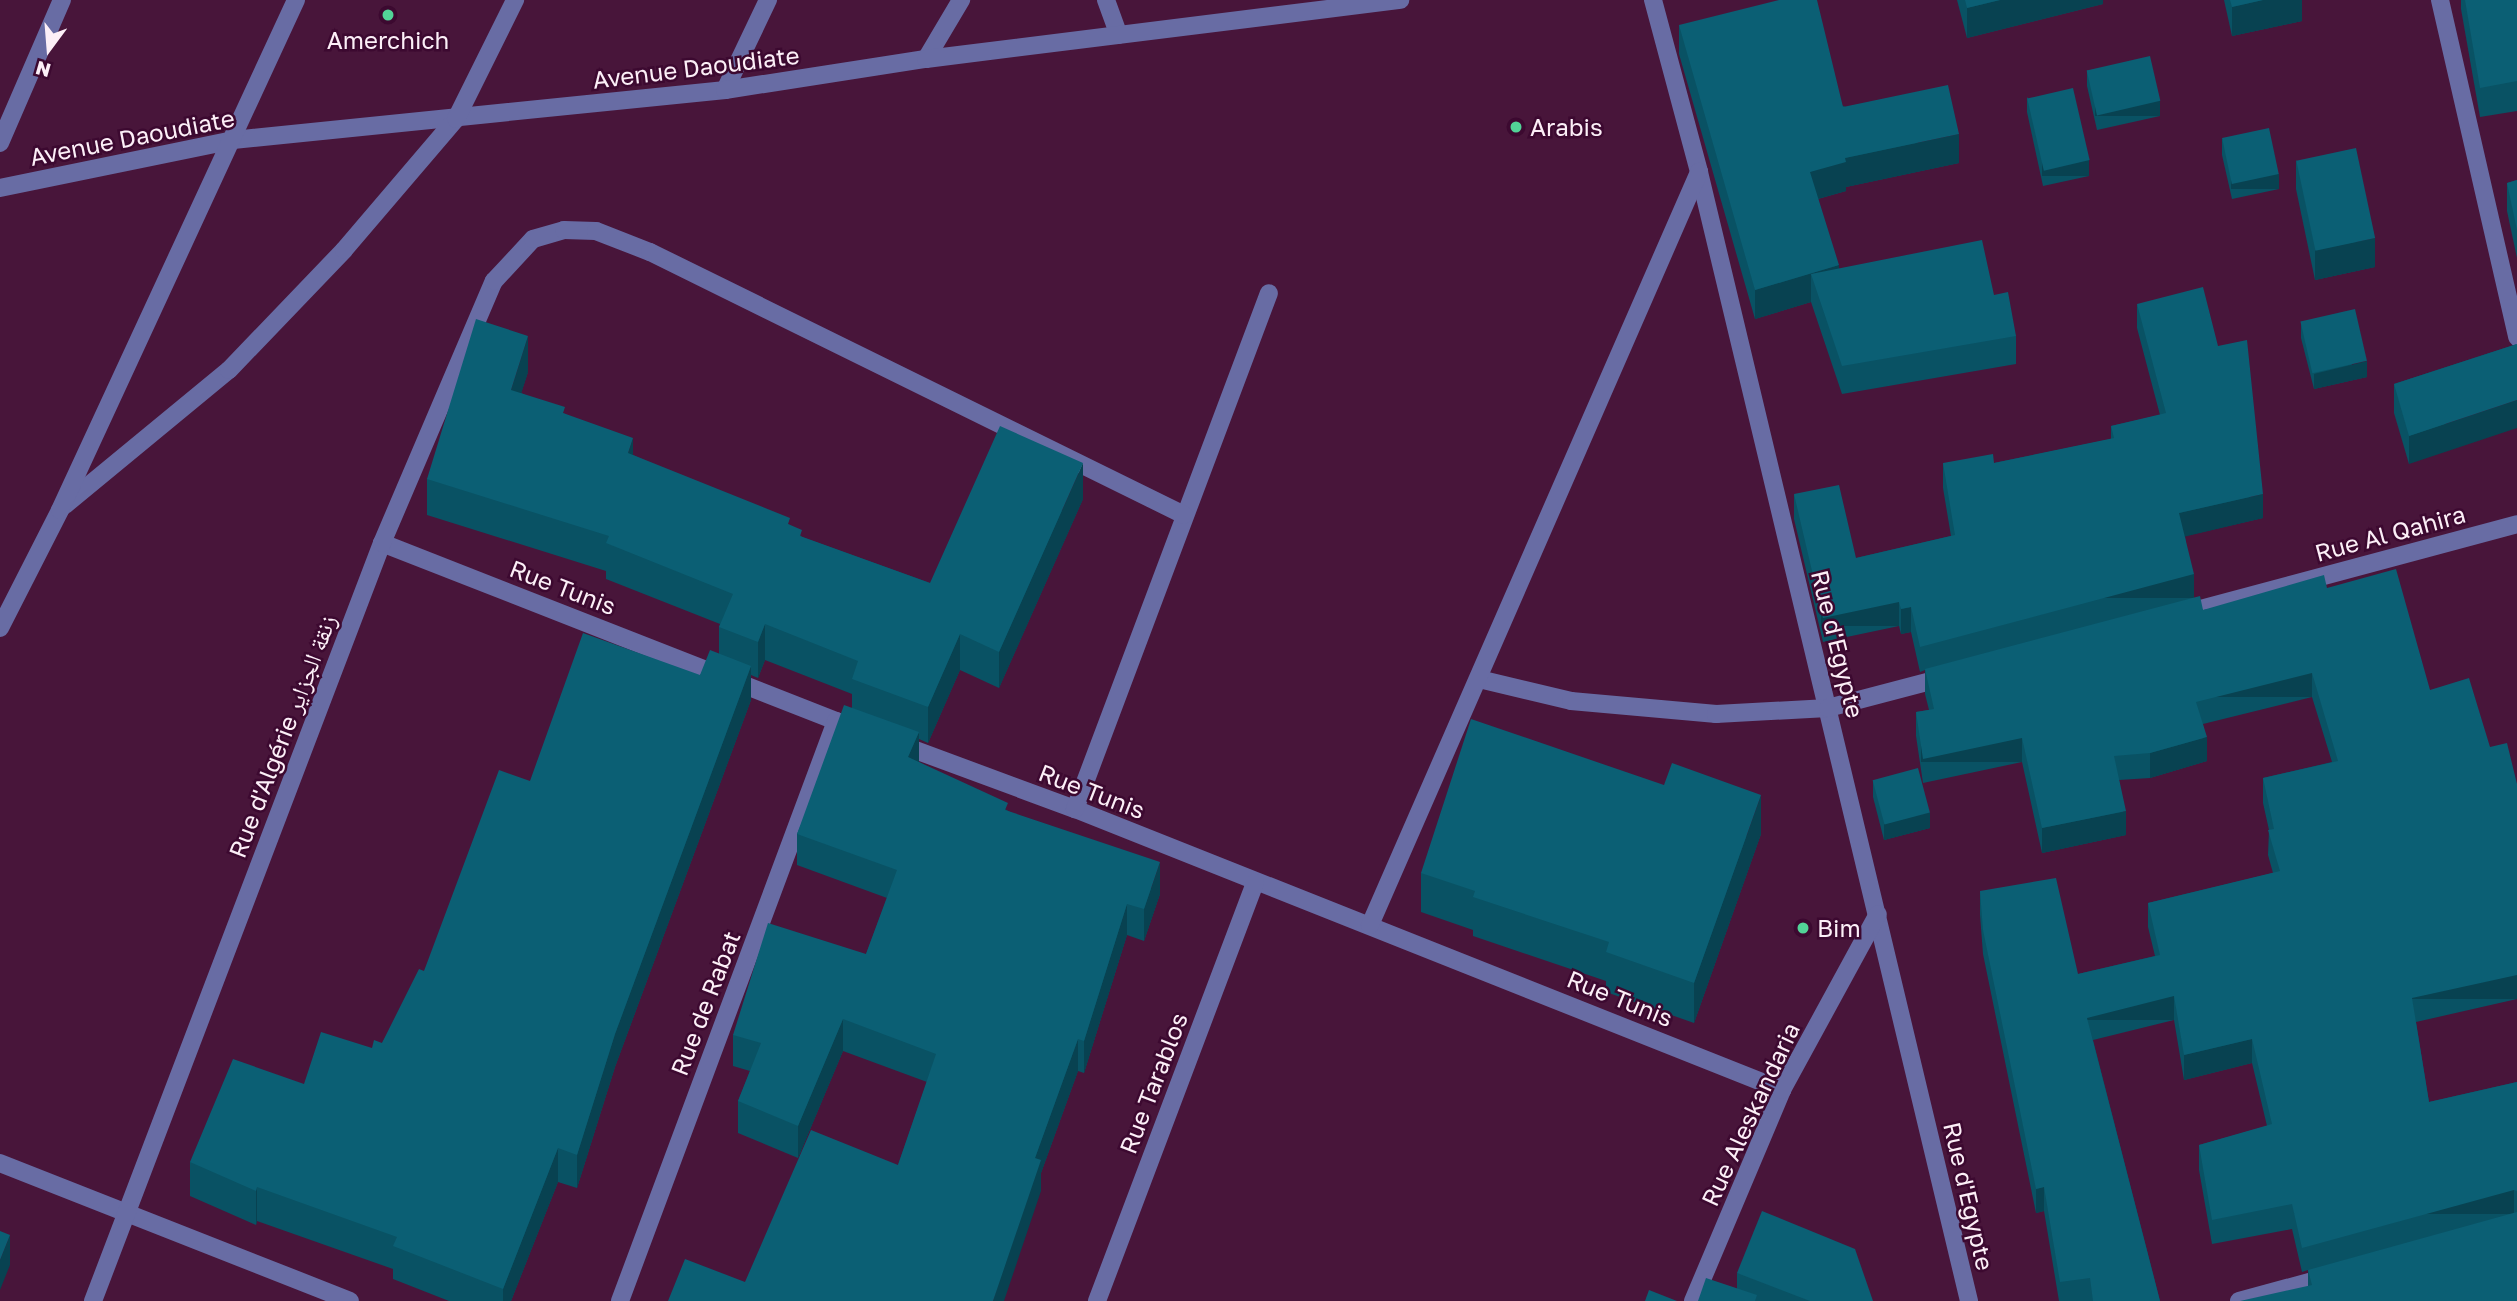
<!DOCTYPE html>
<meta charset="utf-8">
<style>
body{margin:0}
#map{position:relative;width:2517px;height:1301px;overflow:hidden;background:#48153a;font-family:"Golos Text","Noto Naskh Arabic",sans-serif}
div>[style]{position:absolute}
[style*='--x']{left:calc(var(--x)*1px);top:calc(var(--y)*1px);width:calc(var(--w)*1px);rotate:calc(var(--a)*1deg)}
.minor>*{height:18px;margin:-9px;padding:0 9px;transform-origin:9px;border-radius:9px;background:#686ca4}
.wall>*{inset:0;background:#095264}
.shaded-wall>*{inset:0;background:#084251;transform-origin:0 0}
.building>*{inset:0;background:#0b5f74;transform-origin:0 0}
.dots>*{width:19px;height:19px;translate:-50% -50%;box-sizing:border-box;border:4px solid #3c0930;border-radius:50%}
span{translate:-50% -50%;white-space:nowrap;text-align:center;line-height:1.15;-webkit-text-stroke:5px #3c0930;paint-order:stroke}
.poi-label{font-size:24px;color:#fceff7}
.left{translate:0 -50%;text-align:left}
.street-label{font-size:24px;color:#fceff7}
.north{position:absolute;left:14px;top:14px;width:70px;height:70px;-webkit-text-stroke:5px #3c0930;paint-order:stroke;rotate:196deg;font-size:19px;font-weight:700;line-height:28px;text-align:center;color:#fceff7}
.north::after{content:'';display:block;margin:auto;width:24px;height:32px;background:#fceff7;clip-path:polygon(50% 0,100% 100%,50% 72%,0 100%)}
</style>
<div id="map">
<div class="minor">
<div style="--x:1106;--y:0;--w:37;--a:70"></div>
<div style="--x:1653;--y:0;--w:178;--a:75"></div>
<div style="--x:1699;--y:172;--w:1161;--a:76.55"></div>
<div style="--x:2440;--y:0;--w:346;--a:77.1"></div>
<div style="--x:926;--y:59;--w:69;--a:-59.3"></div>
<div style="--x:725;--y:90;--w:100;--a:-64.5"></div>
<div style="--x:0;--y:143;--w:156;--a:-66.6"></div>
<div style="--x:0;--y:188;--w:238;--a:-11.6"></div>
<div style="--x:233;--y:140;--w:495;--a:-5.8"></div>
<div style="--x:725;--y:90;--w:203;--a:-8.8"></div>
<div style="--x:926;--y:59;--w:478;--a:-7.1"></div>
<div style="--x:65;--y:505;--w:212;--a:-39.5"></div>
<div style="--x:229;--y:370;--w:166;--a:-46.2"></div>
<div style="--x:344;--y:250;--w:172;--a:-49.5"></div>
<div style="--x:456;--y:119;--w:133;--a:-63.6"></div>
<div style="--x:382;--y:543;--w:512;--a:21.41"></div>
<div style="--x:2182;--y:614;--w:347;--a:-15"></div>
<div style="--x:0;--y:628;--w:132;--a:-63"></div>
<div style="--x:60;--y:510;--w:562;--a:-65.17"></div>
<div style="--x:1479;--y:679;--w:95;--a:13.4"></div>
<div style="--x:1571;--y:701;--w:146;--a:5.1"></div>
<div style="--x:1716;--y:714;--w:112;--a:-3.1"></div>
<div style="--x:1828;--y:708;--w:122;--a:-14.7"></div>
<div style="--x:899;--y:744;--w:188;--a:20.3"></div>
<div style="--x:1075;--y:809;--w:761;--a:21.68"></div>
<div style="--x:1075;--y:809;--w:551;--a:-69.4"></div>
<div style="--x:1370;--y:925;--w:822;--a:-66.4"></div>
<div style="--x:0;--y:1163;--w:376;--a:21.5"></div>
<div style="--x:93;--y:1301;--w:811;--a:-69.13"></div>
<div style="--x:382;--y:543;--w:285;--a:-66.9"></div>
<div style="--x:494;--y:281;--w:57;--a:-47.1"></div>
<div style="--x:533;--y:239;--w:32;--a:-16"></div>
<div style="--x:564;--y:230;--w:32;--a:2"></div>
<div style="--x:596;--y:231;--w:58;--a:21.3"></div>
<div style="--x:650;--y:252;--w:595;--a:26.22"></div>
<div style="--x:620;--y:1301;--w:619;--a:-69.57"></div>
<div style="--x:1097;--y:1301;--w:447;--a:-69.3"></div>
<div style="--x:1693;--y:1301;--w:229;--a:-67.1"></div>
<div style="--x:1782;--y:1090;--w:200;--a:-61.4"></div>
<div style="--x:2239;--y:1301;--w:95;--a:-15.2"></div>
</div>
<div class="wall">
<div style="clip-path:polygon(1957px 0,2103px 0,2103px 4px,1967px 38px)"></div>
<div style="clip-path:polygon(2224px 0,2302px 0,2302px 21px,2232px 36px)"></div>
<div style="clip-path:polygon(2461px 0,2517px 0,2517px 111px,2480px 117px,2461px 9px)"></div>
<div style="clip-path:polygon(1679px 25px,1959px 163px,1846px 187px,1846px 191px,1818px 199px,1839px 269px,1994px 295px,2016px 336px,2016px 364px,1842px 394px,1811px 302px,1755px 319px,1679px 54px)"></div>
<div style="clip-path:polygon(2087px 70px,2160px 116px,2097px 130px,2087px 86px)"></div>
<div style="clip-path:polygon(2027px 97px,2089px 176px,2043px 186px,2027px 112px)"></div>
<div style="clip-path:polygon(2222px 139px,2279px 189px,2232px 199px,2222px 155px)"></div>
<div style="clip-path:polygon(2296px 160px,2375px 267px,2315px 280px,2296px 189px)"></div>
<div style="clip-path:polygon(2517px 180px,2517px 258px,2507px 211px,2507px 183px)"></div>
<div style="clip-path:polygon(2137px 304px,2263px 518px,2185px 536px,2194px 598px,2203px 610px,2327px 588px,2430px 690px,2490px 747px,2517px 784px,2517px 999px,2416px 1022px,2429px 1102px,2517px 1082px,2517px 1301px,2308px 1286px,2308px 1270px,2302px 1272px,2292px 1229px,2212px 1244px,2199px 1170px,2199px 1145px,2267px 1126px,2252px 1063px,2184px 1080px,2174px 1020px,2093px 1040px,2160px 1301px,2059px 1301px,2044px 1211px,2036px 1213px,1983px 954px,1980px 915px,1980px 891px,2078px 974px,2155px 956px,2148px 927px,2148px 903px,2273px 873px,2268px 855px,2269px 830px,2263px 803px,2263px 778px,2332px 762px,2312px 697px,2203px 724px,2207px 761px,2150px 778px,2119px 780px,2126px 835px,2042px 853px,2022px 762px,1923px 783px,1916px 736px,1916px 712px,1929px 710px,1925px 694px,1925px 670px,1920px 672px,1911px 632px,1901px 634px,1899px 626px,1823px 642px,1794px 519px,1794px 494px,1856px 558px,1951px 536px,1943px 488px,1943px 463px,1994px 463px,2111px 439px,2111px 426px,2160px 415px,2137px 328px)"></div>
<div style="clip-path:polygon(2301px 323px,2367px 377px,2314px 389px,2301px 338px)"></div>
<div style="clip-path:polygon(2517px 344px,2409px 464px,2394px 413px,2394px 384px)"></div>
<div style="clip-path:polygon(528px 372px,521px 393px,565px 414px,633px 455px,790px 525px,802px 537px,930px 583px,1083px 499px,999px 688px,960px 670px,928px 743px,919px 739px,919px 762px,1160px 894px,1144px 941px,1127px 935px,1084px 1073px,1078px 1071px,1041px 1173px,1041px 1191px,745px 1282px,898px 1165px,927px 1082px,843px 1051px,798px 1158px,738px 1133px,738px 1101px,750px 1071px,733px 1066px,733px 1035px,866px 954px,887px 898px,797px 865px,797px 834px,852px 707px,852px 694px,765px 660px,758px 678px,751px 675px,751px 700px,615px 1067px,577px 1188px,558px 1182px,511px 1301px,449px 1301px,393px 1279px,393px 1269px,257px 1221px,256px 1225px,190px 1196px,190px 1162px,304px 1084px,382px 1043px,424px 971px,530px 781px,700px 675px,719px 654px,719px 627px,720px 624px,606px 579px,606px 571px,427px 515px,427px 479px)"></div>
<div style="clip-path:polygon(1873px 781px,1930px 828px,1884px 840px,1873px 797px)"></div>
<div style="clip-path:polygon(1761px 834px,1694px 1023px,1606px 992px,1606px 981px,1473px 936px,1473px 930px,1421px 912px,1421px 873px)"></div>
<div style="clip-path:polygon(1737px 1273px,1873px 1301px,1698px 1301px,1737px 1289px)"></div>
</div>
<div class="shaded-wall">
<div style="clip-path:polygon(2000px 0,2103px 0,2103px 4px,1967px 38px,1967px 8px)"></div>
<div style="clip-path:polygon(2263px 0,2302px 0,2302px 21px,2232px 36px,2232px 7px)"></div>
<div style="left:2160px;top:101px;width:15px;height:65px;rotate:90deg"></div>
<div style="clip-path:polygon(1959px 134px,1959px 163px,1846px 187px,1846px 191px,1810px 201px,1810px 172px,1845px 158px)"></div>
<div style="left:2089px;top:160px;width:16px;height:47px;rotate:90deg"></div>
<div style="left:2279px;top:174px;width:15px;height:48px;rotate:90deg"></div>
<div style="clip-path:polygon(2375px 238px,2375px 267px,2315px 280px,2315px 250px)"></div>
<div style="clip-path:polygon(1839px 265px,1839px 294px,1811px 274px,1811px 302px,1755px 319px,1755px 290px)"></div>
<div style="clip-path:polygon(528px 336px,528px 372px,511px 426px,511px 390px)"></div>
<div style="clip-path:polygon(2367px 361px,2367px 377px,2314px 389px,2314px 374px)"></div>
<div style="clip-path:polygon(2517px 400px,2517px 428px,2409px 464px,2409px 436px)"></div>
<div style="clip-path:polygon(633px 438px,633px 474px,628px 453px)"></div>
<div style="clip-path:polygon(1083px 463px,1083px 499px,999px 688px,999px 652px)"></div>
<div style="clip-path:polygon(2263px 494px,2263px 518px,2179px 538px,2179px 513px)"></div>
<div style="left:2194px;top:574px;width:24px;height:284px;rotate:90deg"></div>
<div style="left:1899px;top:602px;width:24px;height:78px;rotate:90deg"></div>
<div style="clip-path:polygon(1911px 607px,1911px 632px,1901px 634px,1901px 609px)"></div>
<div style="clip-path:polygon(765px 624px,765px 660px,758px 678px,758px 642px)"></div>
<div style="clip-path:polygon(960px 634px,960px 670px,928px 743px,928px 707px)"></div>
<div style="clip-path:polygon(751px 666px,751px 700px,615px 1067px,577px 1188px,577px 1155px,615px 1034px)"></div>
<div style="left:2312px;top:673px;width:24px;height:120px;rotate:90deg"></div>
<div style="clip-path:polygon(919px 732px,919px 764px,908px 757px)"></div>
<div style="clip-path:polygon(2207px 737px,2207px 761px,2150px 778px,2150px 753px)"></div>
<div style="left:2022px;top:738px;width:24px;height:101px;rotate:90deg"></div>
<div style="clip-path:polygon(1761px 795px,1761px 834px,1694px 1023px,1694px 983px)"></div>
<div style="clip-path:polygon(2126px 811px,2126px 835px,2042px 853px,2042px 828px)"></div>
<div style="clip-path:polygon(1930px 812px,1930px 828px,1884px 840px,1884px 824px)"></div>
<div style="clip-path:polygon(1160px 862px,1160px 894px,1144px 941px,1144px 909px)"></div>
<div style="clip-path:polygon(1127px 904px,1127px 935px,1084px 1073px,1084px 1041px)"></div>
<div style="left:2517px;top:975px;width:24px;height:107px;rotate:90deg"></div>
<div style="left:2174px;top:996px;width:24px;height:90px;rotate:90deg"></div>
<div style="clip-path:polygon(843px 1019px,843px 1051px,798px 1158px,798px 1126px)"></div>
<div style="clip-path:polygon(1078px 1039px,1078px 1071px,1041px 1173px,1041px 1191px,1004px 1301px,993px 1301px,1035px 1158px)"></div>
<div style="clip-path:polygon(2252px 1039px,2252px 1063px,2184px 1080px,2184px 1055px)"></div>
<div style="clip-path:polygon(558px 1148px,558px 1182px,511px 1301px,503px 1301px,503px 1289px)"></div>
<div style="clip-path:polygon(257px 1187px,257px 1221px,256px 1225px,256px 1191px)"></div>
<div style="clip-path:polygon(2044px 1187px,2044px 1211px,2036px 1213px,2036px 1189px)"></div>
<div style="left:2514px;top:1190px;width:24px;height:220px;rotate:90deg"></div>
<div style="clip-path:polygon(10px 1235px,10px 1265px,0 1290px,0 1260px)"></div>
</div>
<div class="building">
<div style="clip-path:polygon(1779px 0,1817px 0,1843px 107px,1948px 85px,1959px 134px,1845px 158px,1846px 162px,1810px 172px,1839px 265px,1755px 290px,1679px 25px)"></div>
<div style="clip-path:polygon(1965px 0,2000px 0,1967px 8px)"></div>
<div style="clip-path:polygon(2230px 0,2263px 0,2232px 7px)"></div>
<div style="clip-path:polygon(2465px 0,2517px 0,2517px 81px,2480px 88px)"></div>
<div style="left:2150px;top:56px;width:46px;height:65px;rotate:77deg"></div>
<div style="left:2073px;top:88px;width:74px;height:47px;rotate:77deg"></div>
<div style="left:2269px;top:128px;width:47px;height:48px;rotate:78deg"></div>
<div style="left:2356px;top:148px;width:92px;height:61px;rotate:78deg"></div>
<div style="clip-path:polygon(2517px 180px,2517px 230px,2507px 183px)"></div>
<div style="clip-path:polygon(1982px 240px,1994px 295px,2008px 292px,2016px 336px,1842px 366px,1811px 274px)"></div>
<div style="clip-path:polygon(2203px 287px,2218px 346px,2247px 340px,2263px 494px,2179px 513px,2194px 574px,1920px 647px,1911px 607px,1901px 609px,1899px 602px,1823px 618px,1794px 494px,1839px 485px,1856px 558px,1955px 535px,1943px 463px,1993px 454px,1994px 463px,2114px 438px,2111px 426px,2166px 413px,2137px 304px)"></div>
<div style="left:2355px;top:309px;width:53px;height:56px;rotate:77deg"></div>
<div style="clip-path:polygon(476px 319px,528px 336px,511px 390px,565px 407px,563px 413px,633px 438px,628px 453px,790px 518px,788px 524px,802px 530px,800px 536px,930px 583px,1000px 426px,1083px 463px,999px 652px,960px 634px,928px 707px,852px 679px,858px 661px,765px 624px,758px 642px,719px 627px,733px 594px,606px 543px,609px 536px,427px 479px)"></div>
<div style="clip-path:polygon(2517px 344px,2517px 400px,2409px 436px,2394px 384px)"></div>
<div style="clip-path:polygon(2396px 569px,2430px 690px,2469px 678px,2490px 747px,2507px 743px,2517px 784px,2517px 975px,2412px 998px,2429px 1102px,2517px 1082px,2517px 1191px,2514px 1190px,2302px 1248px,2292px 1204px,2212px 1220px,2199px 1145px,2272px 1124px,2252px 1039px,2184px 1055px,2174px 996px,2087px 1018px,2160px 1301px,2093px 1301px,2090px 1278px,2060px 1282px,2044px 1187px,2036px 1189px,1983px 930px,1980px 891px,2056px 878px,2078px 974px,2160px 955px,2148px 903px,2280px 871px,2268px 830px,2274px 829px,2263px 778px,2338px 761px,2312px 673px,2196px 702px,2207px 737px,2150px 753px,2114px 756px,2126px 811px,2042px 828px,2022px 738px,1923px 759px,1916px 712px,1934px 709px,1925px 669px,2200px 596px,2203px 610px,2324px 575px,2327px 588px)"></div>
<div style="clip-path:polygon(583px 633px,700px 675px,710px 650px,751px 666px,615px 1034px,577px 1155px,558px 1148px,503px 1289px,393px 1246px,397px 1237px,257px 1187px,256px 1191px,190px 1162px,233px 1059px,304px 1084px,321px 1032px,372px 1048px,374px 1040px,382px 1043px,419px 969px,424px 971px,499px 770px,530px 781px)"></div>
<div style="clip-path:polygon(844px 705px,919px 732px,908px 757px,1008px 803px,1005px 810px,1160px 862px,1144px 909px,1127px 904px,1084px 1041px,1078px 1039px,1035px 1158px,1041px 1160px,993px 1301px,668px 1301px,685px 1259px,745px 1282px,811px 1130px,898px 1165px,936px 1054px,843px 1019px,798px 1126px,738px 1101px,761px 1043px,733px 1035px,768px 923px,866px 954px,897px 870px,797px 834px)"></div>
<div style="clip-path:polygon(1471px 719px,1664px 785px,1672px 763px,1761px 795px,1694px 983px,1606px 952px,1609px 942px,1473px 897px,1475px 891px,1421px 873px)"></div>
<div style="left:1918px;top:768px;width:46px;height:47px;rotate:75deg"></div>
<div style="clip-path:polygon(1762px 1211px,1855px 1249px,1873px 1301px,1810px 1301px,1737px 1273px)"></div>
<div style="clip-path:polygon(2517px 1212px,2517px 1301px,2240px 1301px,2312px 1285px,2308px 1270px)"></div>
<div style="clip-path:polygon(0 1231px,10px 1235px,0 1260px)"></div>
<div style="clip-path:polygon(1706px 1278px,1757px 1295px,1755px 1301px,1698px 1301px)"></div>
<div style="clip-path:polygon(1649px 1290px,1677px 1301px,1645px 1301px)"></div>
</div>
<div class="dots">
<div style="left:388px;top:15px;background:#52d397"></div>
<div style="left:1516px;top:127px;background:#52d397"></div>
<div style="left:1803px;top:928px;background:#52d397"></div>
</div>
<div class="poi-label">
<span style="left:388px;top:40px">Amerchich</span>
<span class="left" style="left:1530px;top:127px">Arabis</span>
<span class="left" style="left:1817px;top:928px">Bim</span>
</div>
<div class="street-label">
<span style="left:696px;top:67px;rotate:-7deg">Avenue Daoudiate</span>
<span style="left:132px;top:137px;rotate:-11deg">Avenue Daoudiate</span>
<span style="left:2390px;top:533px;rotate:-15deg">Rue Al Qahira</span>
<span style="left:563px;top:587px;rotate:21deg">Rue Tunis</span>
<span style="left:1838px;top:644px;rotate:76deg">Rue d'Egypte</span>
<span style="left:282px;top:736px;rotate:-69deg">Rue d'Algérie زنقة الجزاير</span>
<span style="left:1092px;top:791px;rotate:21deg">Rue Tunis</span>
<span style="left:1620px;top:998px;rotate:22deg">Rue Tunis</span>
<span style="left:705px;top:1003px;rotate:-69deg">Rue de Rabat</span>
<span style="left:1153px;top:1083px;rotate:-69deg">Rue Tarablos</span>
<span style="left:1750px;top:1114px;rotate:-65deg">Rue Aleskandaria</span>
<span style="left:1969px;top:1196px;rotate:77deg">Rue d'Egypte</span>
</div>
<div class="north">N</div>
</div>
